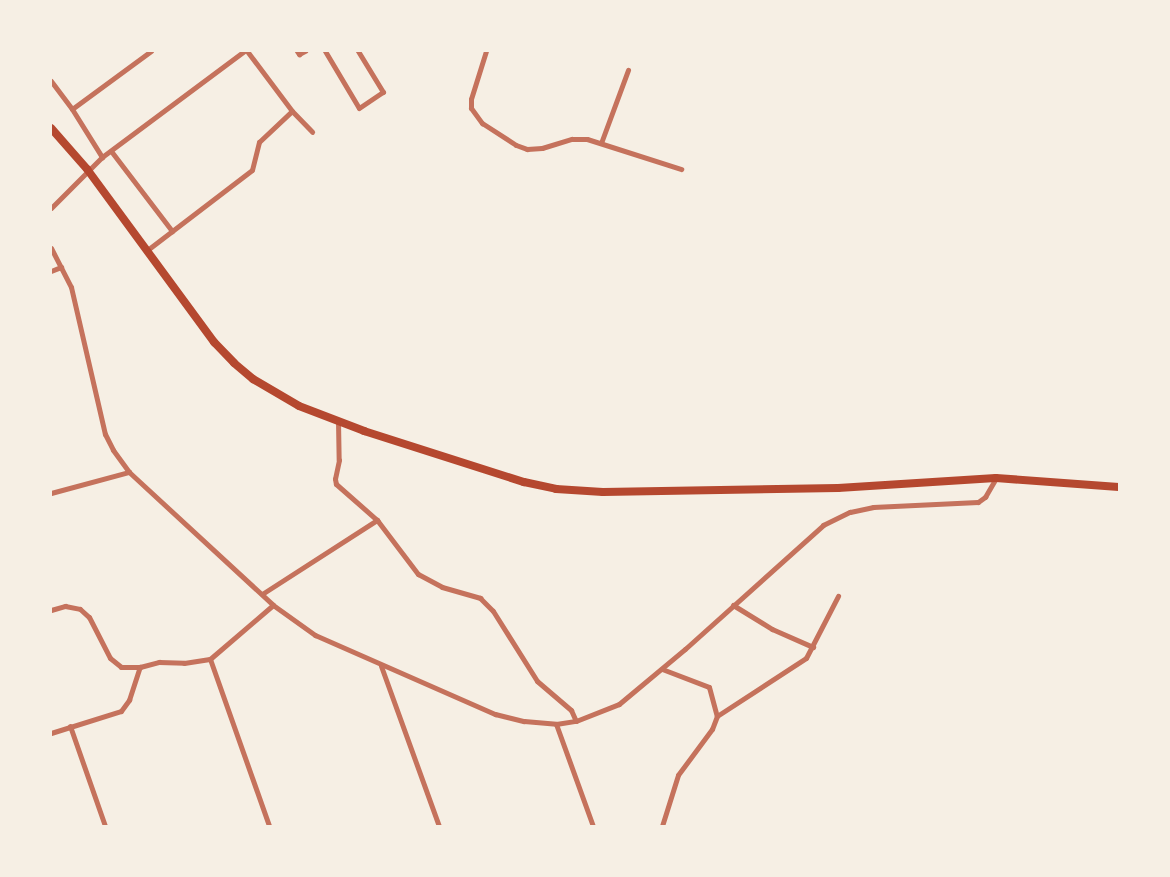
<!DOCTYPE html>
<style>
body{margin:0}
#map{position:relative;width:1170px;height:877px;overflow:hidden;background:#f6efe4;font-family:Inter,sans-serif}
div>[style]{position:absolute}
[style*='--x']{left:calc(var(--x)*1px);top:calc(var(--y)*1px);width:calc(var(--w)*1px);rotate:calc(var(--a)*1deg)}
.minor>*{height:5px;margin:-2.5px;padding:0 2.5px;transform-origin:2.5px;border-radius:2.5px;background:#c5725c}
.secondary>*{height:8px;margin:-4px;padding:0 4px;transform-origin:4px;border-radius:4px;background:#b5482f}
span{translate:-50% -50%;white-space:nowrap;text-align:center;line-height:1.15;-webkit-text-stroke:6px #f6efe4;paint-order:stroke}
.frame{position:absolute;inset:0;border:52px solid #f6efe4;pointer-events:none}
</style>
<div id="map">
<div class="minor">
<div style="--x:247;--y:51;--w:75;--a:53.1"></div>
<div style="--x:292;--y:111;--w:29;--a:46"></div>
<div style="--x:297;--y:51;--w:4;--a:56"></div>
<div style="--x:299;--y:54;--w:7;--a:-27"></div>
<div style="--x:325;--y:51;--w:66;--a:59.2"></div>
<div style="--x:359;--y:108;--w:29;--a:-34"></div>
<div style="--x:383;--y:92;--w:48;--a:-121.4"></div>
<div style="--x:486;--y:51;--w:50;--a:107.4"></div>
<div style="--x:471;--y:99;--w:9;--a:90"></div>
<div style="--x:471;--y:108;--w:19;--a:54"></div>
<div style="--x:482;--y:123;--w:40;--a:32.9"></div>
<div style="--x:516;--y:145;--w:12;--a:20"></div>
<div style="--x:527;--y:149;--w:15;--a:-4"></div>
<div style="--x:542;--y:148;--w:31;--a:-17"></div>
<div style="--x:572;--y:139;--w:15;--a:0"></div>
<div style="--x:587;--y:139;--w:99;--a:17.7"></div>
<div style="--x:51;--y:81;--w:35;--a:53"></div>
<div style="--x:72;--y:109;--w:57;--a:58"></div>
<div style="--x:102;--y:157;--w:72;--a:135"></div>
<div style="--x:72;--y:109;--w:98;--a:-36.3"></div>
<div style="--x:601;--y:143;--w:78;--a:-69.7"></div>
<div style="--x:111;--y:151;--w:101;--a:52.7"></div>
<div style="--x:102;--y:157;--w:177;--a:-36.7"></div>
<div style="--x:51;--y:248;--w:44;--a:62.9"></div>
<div style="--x:71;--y:287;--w:151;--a:77"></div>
<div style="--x:105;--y:434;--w:18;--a:63"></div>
<div style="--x:113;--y:450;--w:27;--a:54"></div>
<div style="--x:129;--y:472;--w:196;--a:42.7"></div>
<div style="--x:273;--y:605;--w:52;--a:35.5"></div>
<div style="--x:315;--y:635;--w:197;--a:23.7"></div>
<div style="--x:495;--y:714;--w:30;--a:14"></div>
<div style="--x:524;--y:721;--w:32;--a:5"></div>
<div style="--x:556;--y:724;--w:20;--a:-9"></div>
<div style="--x:576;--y:721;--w:46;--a:-21.6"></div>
<div style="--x:619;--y:704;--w:86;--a:-39.8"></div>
<div style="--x:685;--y:649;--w:186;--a:-41.9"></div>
<div style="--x:823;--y:525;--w:30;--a:-26"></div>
<div style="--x:850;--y:512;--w:24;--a:-12"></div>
<div style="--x:873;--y:507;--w:105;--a:-2.7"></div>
<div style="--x:978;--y:502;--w:9;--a:-36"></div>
<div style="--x:985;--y:497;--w:22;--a:-60"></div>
<div style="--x:146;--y:251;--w:133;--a:-37.4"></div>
<div style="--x:252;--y:170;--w:29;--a:-76"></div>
<div style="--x:259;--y:142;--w:45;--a:-43.2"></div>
<div style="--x:51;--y:271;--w:11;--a:-22"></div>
<div style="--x:338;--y:421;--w:39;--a:89"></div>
<div style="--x:339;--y:460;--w:19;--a:102"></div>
<div style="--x:335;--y:479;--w:5;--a:79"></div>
<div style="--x:336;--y:484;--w:55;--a:41.3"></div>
<div style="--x:377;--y:520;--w:68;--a:52.8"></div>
<div style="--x:418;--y:574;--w:27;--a:28"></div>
<div style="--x:442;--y:587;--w:40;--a:16"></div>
<div style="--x:480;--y:598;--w:18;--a:45"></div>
<div style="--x:493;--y:611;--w:83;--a:57.8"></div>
<div style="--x:537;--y:681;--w:45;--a:40.5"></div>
<div style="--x:571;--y:710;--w:12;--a:66"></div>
<div style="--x:51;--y:493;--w:81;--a:-15.1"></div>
<div style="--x:262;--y:594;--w:137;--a:-32.8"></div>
<div style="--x:733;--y:605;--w:46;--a:31.6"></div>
<div style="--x:772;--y:629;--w:45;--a:23.7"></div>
<div style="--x:51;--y:610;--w:15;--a:-16"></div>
<div style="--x:65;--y:606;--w:15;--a:11"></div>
<div style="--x:80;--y:609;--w:12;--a:42"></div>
<div style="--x:89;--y:617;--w:46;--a:62.9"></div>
<div style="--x:110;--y:658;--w:14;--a:39"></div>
<div style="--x:121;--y:667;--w:19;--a:0"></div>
<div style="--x:140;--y:667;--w:20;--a:-15"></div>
<div style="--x:159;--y:662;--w:25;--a:2"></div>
<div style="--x:184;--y:663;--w:26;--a:-9"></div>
<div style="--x:210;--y:659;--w:83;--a:-40.6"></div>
<div style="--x:210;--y:659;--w:177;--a:70.5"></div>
<div style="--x:381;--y:666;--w:170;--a:70.1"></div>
<div style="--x:662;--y:669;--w:50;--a:21"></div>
<div style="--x:709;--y:687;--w:30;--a:75"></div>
<div style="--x:717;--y:716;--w:14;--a:111"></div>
<div style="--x:712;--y:729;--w:57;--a:126.5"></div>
<div style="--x:678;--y:775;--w:53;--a:107.4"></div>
<div style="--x:717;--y:716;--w:106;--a:-33.1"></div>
<div style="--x:806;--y:658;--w:70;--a:-62.7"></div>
<div style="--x:556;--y:724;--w:109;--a:70.1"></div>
<div style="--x:70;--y:726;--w:106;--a:70.7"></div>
<div style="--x:51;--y:733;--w:73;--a:-17.4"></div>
<div style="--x:121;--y:711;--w:14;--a:-54"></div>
<div style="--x:129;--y:700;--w:35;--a:-72"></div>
</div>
<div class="secondary">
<div style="--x:51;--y:128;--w:55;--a:48.7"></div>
<div style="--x:87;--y:169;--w:215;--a:53.7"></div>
<div style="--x:214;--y:342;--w:29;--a:46"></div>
<div style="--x:234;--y:363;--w:25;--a:40"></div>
<div style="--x:253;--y:379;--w:53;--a:30.4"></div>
<div style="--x:299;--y:406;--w:70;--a:21"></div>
<div style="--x:364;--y:431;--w:168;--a:17.7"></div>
<div style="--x:524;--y:482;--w:33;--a:12"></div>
<div style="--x:556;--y:489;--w:47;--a:3.7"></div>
<div style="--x:603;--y:492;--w:235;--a:-1"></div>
<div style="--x:838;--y:488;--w:158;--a:-3.6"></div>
<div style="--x:996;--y:478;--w:123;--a:4.2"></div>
</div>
<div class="frame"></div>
</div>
